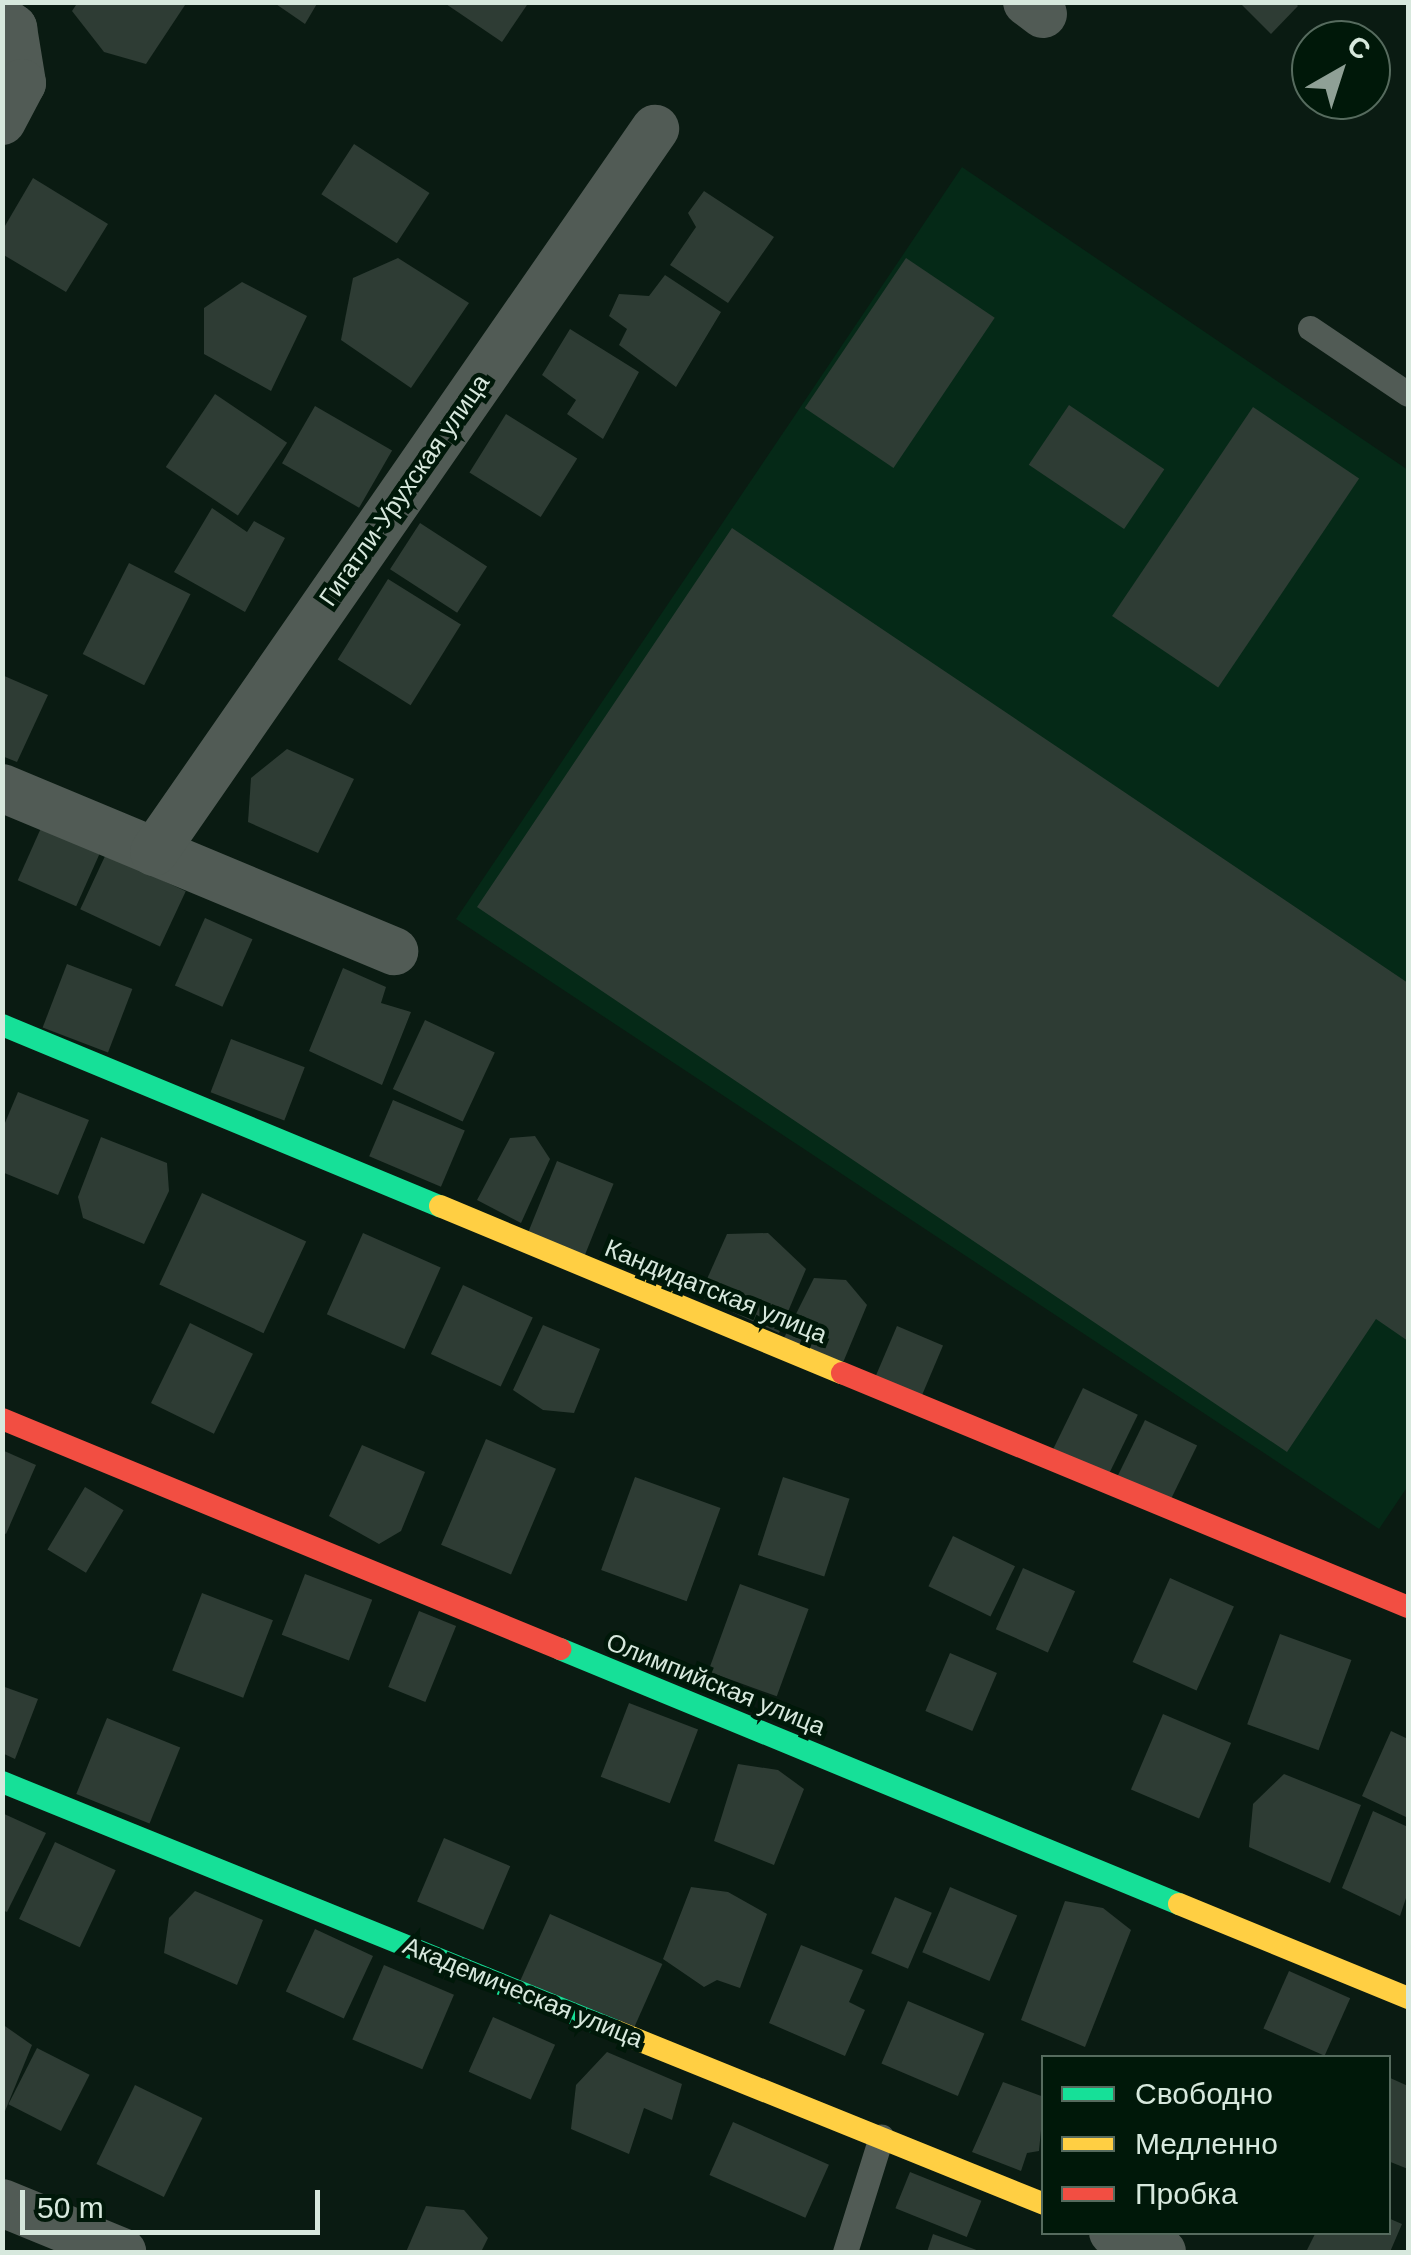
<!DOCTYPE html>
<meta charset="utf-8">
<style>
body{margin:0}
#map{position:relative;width:1411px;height:2255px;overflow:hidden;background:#0a1b12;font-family:Helvetica,sans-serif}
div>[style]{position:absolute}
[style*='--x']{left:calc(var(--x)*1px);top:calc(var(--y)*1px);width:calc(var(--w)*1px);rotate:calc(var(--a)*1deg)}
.built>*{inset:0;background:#052917}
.building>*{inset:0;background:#2e3c34;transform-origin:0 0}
.lane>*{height:25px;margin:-12.5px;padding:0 12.5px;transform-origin:12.5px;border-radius:12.5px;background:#515b55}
.street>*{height:48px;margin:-24px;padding:0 24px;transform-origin:24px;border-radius:24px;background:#515b55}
.fast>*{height:22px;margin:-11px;padding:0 11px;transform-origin:11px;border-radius:11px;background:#16e098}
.slow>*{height:22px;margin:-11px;padding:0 11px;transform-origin:11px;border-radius:11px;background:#ffcf43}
.jam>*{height:22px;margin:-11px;padding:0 11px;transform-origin:11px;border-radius:11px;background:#f24e42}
span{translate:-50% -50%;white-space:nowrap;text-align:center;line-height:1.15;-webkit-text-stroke:9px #001809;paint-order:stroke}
.street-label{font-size:25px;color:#d7e8dd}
.frame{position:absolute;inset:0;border:5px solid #d7e8dd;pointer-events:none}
.legend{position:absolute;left:1041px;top:2055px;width:350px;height:180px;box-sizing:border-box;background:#001809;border:2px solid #566b5e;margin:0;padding:12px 18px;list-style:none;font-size:30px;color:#d7e8dd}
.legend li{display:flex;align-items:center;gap:20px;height:50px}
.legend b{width:50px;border:2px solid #566b5e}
.north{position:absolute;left:1291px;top:20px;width:100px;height:100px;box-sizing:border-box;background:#001809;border:2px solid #566b5e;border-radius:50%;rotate:39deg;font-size:28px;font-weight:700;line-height:40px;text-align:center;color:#d7e8dd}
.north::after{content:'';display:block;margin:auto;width:35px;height:45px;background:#8fa096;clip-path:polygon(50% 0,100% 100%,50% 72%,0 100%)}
.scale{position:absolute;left:20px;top:2190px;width:300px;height:45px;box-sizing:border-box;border:5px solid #d7e8dd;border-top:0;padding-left:12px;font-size:30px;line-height:35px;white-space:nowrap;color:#d7e8dd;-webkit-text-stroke:8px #001809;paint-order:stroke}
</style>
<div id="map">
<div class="built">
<div style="clip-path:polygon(962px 167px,1408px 470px,1408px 1486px,1379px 1529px,456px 919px)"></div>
</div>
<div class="building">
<div style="clip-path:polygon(78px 2px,187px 2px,146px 64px,104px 52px,72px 11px)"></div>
<div style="clip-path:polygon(273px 2px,318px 2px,305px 24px)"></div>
<div style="clip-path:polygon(443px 2px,529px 2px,502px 42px)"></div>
<div style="clip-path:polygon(1239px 2px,1294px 2px,1298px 6px,1271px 34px)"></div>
<div style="left:354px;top:144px;width:90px;height:60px;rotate:33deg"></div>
<div style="clip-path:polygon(33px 178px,108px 224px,66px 292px,2px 254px,2px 231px)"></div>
<div style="clip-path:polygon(704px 191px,774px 237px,728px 303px,670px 265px,696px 227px,688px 213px)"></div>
<div style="clip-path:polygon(398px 258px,469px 303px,411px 388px,341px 340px,353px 278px)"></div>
<div style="left:906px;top:258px;width:107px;height:181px;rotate:34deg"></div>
<div style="clip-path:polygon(665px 275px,721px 312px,676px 387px,619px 345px,627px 329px,609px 316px,619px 294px,649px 296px)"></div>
<div style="clip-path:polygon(242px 282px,307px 316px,271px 391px,204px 354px,204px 308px)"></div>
<div style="clip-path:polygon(570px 329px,639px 372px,603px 439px,567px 414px,576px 400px,542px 375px)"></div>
<div style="left:215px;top:394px;width:87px;height:88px;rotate:34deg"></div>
<div style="left:1069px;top:405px;width:115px;height:72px;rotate:34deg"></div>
<div style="left:315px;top:406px;width:89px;height:66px;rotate:30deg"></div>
<div style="left:1253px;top:407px;width:128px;height:252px;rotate:34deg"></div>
<div style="left:506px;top:414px;width:84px;height:69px;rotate:32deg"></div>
<div style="clip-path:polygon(212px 508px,247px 532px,254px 521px,285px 538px,245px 612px,174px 572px)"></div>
<div style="left:420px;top:523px;width:80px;height:55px;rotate:33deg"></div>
<div style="clip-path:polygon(732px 528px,1408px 983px,1408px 1341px,1376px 1319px,1287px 1452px,477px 907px)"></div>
<div style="left:129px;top:563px;width:69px;height:102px;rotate:27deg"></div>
<div style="left:388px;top:579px;width:86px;height:95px;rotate:32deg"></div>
<div style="clip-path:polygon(2px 675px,48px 695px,17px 762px,2px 756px)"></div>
<div style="clip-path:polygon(287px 749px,354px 779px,318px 853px,248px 822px,251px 778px)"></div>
<div style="left:45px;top:819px;width:64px;height:67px;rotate:24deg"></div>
<div style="left:106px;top:854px;width:88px;height:61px;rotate:25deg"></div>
<div style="left:205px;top:918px;width:52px;height:74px;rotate:24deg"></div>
<div style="left:67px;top:964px;width:70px;height:68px;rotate:21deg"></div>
<div style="clip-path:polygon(343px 968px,386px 987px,381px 1003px,411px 1012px,382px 1085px,309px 1051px)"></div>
<div style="left:425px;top:1020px;width:77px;height:76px;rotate:25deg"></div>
<div style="left:231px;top:1039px;width:79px;height:57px;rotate:21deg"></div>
<div style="clip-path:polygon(18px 1092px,89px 1120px,58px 1195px,2px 1172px,2px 1130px)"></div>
<div style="left:393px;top:1100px;width:78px;height:61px;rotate:23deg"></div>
<div style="clip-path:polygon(535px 1136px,550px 1159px,521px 1223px,477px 1200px,510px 1138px)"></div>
<div style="clip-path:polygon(101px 1137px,167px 1163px,169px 1191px,144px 1244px,83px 1218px,78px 1197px)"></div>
<div style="left:557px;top:1161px;width:61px;height:82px;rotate:22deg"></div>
<div style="left:202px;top:1193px;width:115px;height:101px;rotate:25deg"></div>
<div style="left:363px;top:1233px;width:85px;height:89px;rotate:24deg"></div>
<div style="clip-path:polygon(768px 1233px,806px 1269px,779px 1333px,699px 1297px,727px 1234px)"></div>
<div style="clip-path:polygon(814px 1278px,846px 1280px,867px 1305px,837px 1377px,780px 1346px)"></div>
<div style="left:463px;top:1285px;width:77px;height:76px;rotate:25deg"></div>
<div style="left:190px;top:1323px;width:70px;height:89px;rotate:26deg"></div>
<div style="clip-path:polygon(543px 1325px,600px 1349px,574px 1413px,543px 1410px,513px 1390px)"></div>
<div style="left:897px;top:1326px;width:50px;height:68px;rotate:23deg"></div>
<div style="left:1083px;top:1388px;width:61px;height:74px;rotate:26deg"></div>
<div style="left:1145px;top:1420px;width:58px;height:78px;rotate:26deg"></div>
<div style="left:486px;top:1439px;width:76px;height:115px;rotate:23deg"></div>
<div style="clip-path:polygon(362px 1445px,425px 1472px,401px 1531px,379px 1544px,329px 1516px)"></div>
<div style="clip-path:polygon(2px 1450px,36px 1465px,6px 1534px,2px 1532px)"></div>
<div style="left:635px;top:1477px;width:91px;height:99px;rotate:20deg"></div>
<div style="left:783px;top:1477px;width:70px;height:82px;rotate:18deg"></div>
<div style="left:85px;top:1487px;width:45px;height:73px;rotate:31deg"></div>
<div style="left:953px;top:1536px;width:69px;height:56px;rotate:26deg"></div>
<div style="left:1023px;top:1568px;width:57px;height:67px;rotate:24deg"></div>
<div style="left:305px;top:1574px;width:72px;height:65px;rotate:21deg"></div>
<div style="left:1170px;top:1578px;width:70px;height:92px;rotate:24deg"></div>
<div style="left:740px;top:1584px;width:73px;height:93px;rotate:20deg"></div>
<div style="left:202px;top:1593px;width:76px;height:83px;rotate:21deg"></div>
<div style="left:419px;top:1611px;width:40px;height:82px;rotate:22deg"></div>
<div style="left:1280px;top:1634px;width:76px;height:96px;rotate:20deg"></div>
<div style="left:950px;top:1653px;width:51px;height:63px;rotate:23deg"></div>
<div style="clip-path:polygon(2px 1686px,38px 1699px,15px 1759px,2px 1753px)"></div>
<div style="left:629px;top:1703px;width:74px;height:79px;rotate:21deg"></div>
<div style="left:1163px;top:1714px;width:74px;height:82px;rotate:23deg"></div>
<div style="left:107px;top:1718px;width:79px;height:82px;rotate:22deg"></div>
<div style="clip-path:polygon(1391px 1731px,1408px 1739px,1408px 1818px,1362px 1796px)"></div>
<div style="clip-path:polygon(738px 1764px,778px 1770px,804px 1789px,774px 1865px,714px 1841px)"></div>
<div style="clip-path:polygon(1284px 1774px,1361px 1805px,1330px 1883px,1249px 1847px,1253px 1804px)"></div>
<div style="clip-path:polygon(1373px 1811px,1408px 1827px,1408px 1892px,1400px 1916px,1342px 1888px)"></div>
<div style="clip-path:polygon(2px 1813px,46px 1833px,7px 1912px,2px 1910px)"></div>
<div style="left:444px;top:1838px;width:72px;height:69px;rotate:23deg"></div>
<div style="left:55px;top:1842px;width:67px;height:85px;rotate:25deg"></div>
<div style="clip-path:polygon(691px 1887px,728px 1892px,767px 1914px,740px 1988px,717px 1980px,704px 1987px,663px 1959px)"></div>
<div style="left:950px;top:1887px;width:73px;height:71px;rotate:23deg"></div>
<div style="clip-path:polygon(195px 1891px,263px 1920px,237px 1985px,164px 1953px,169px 1918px)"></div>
<div style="left:895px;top:1897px;width:40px;height:61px;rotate:23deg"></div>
<div style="clip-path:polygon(1065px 1901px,1103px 1908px,1131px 1930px,1085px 2047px,1021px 2020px)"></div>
<div style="left:550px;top:1914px;width:123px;height:74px;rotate:24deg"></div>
<div style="left:315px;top:1929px;width:64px;height:69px;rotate:25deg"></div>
<div style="clip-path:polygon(801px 1945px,863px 1970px,849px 2002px,865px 2010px,845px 2056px,769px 2023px)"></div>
<div style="left:384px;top:1965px;width:76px;height:81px;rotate:23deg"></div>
<div style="left:1289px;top:1971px;width:67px;height:63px;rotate:24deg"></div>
<div style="left:908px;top:2001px;width:83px;height:68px;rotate:23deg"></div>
<div style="left:493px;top:2017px;width:68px;height:60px;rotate:24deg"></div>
<div style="clip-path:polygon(2px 2024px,32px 2045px,3px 2116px,2px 2116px)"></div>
<div style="left:37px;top:2048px;width:59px;height:63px;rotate:27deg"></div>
<div style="clip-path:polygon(607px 2052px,682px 2084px,672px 2120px,644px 2108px,629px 2154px,571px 2129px,576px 2085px)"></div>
<div style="clip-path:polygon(1388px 2077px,1408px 2086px,1408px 2169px,1388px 2161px)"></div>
<div style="clip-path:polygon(1003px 2082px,1044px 2097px,1039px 2151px,1027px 2153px,1021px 2171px,972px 2152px)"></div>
<div style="left:135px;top:2085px;width:75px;height:88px;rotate:26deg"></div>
<div style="left:733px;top:2122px;width:105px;height:58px;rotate:24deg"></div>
<div style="left:910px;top:2172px;width:77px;height:39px;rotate:22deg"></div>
<div style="clip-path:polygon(426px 2206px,464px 2210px,488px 2238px,481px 2252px,406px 2252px)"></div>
<div style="clip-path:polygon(1388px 2218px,1402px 2224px,1390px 2252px,1306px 2252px,1316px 2232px,1388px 2232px)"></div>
<div style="clip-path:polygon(933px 2234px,982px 2252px,927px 2252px)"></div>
</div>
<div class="lane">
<div style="--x:1310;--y:328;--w:118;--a:34"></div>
<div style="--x:845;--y:2252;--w:121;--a:-72.6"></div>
</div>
<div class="street">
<div style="--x:1027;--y:2;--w:20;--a:37"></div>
<div style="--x:2;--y:20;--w:14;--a:36"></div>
<div style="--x:13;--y:28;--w:56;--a:80.7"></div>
<div style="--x:22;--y:83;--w:43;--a:117.8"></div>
<div style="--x:2;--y:788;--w:425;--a:22.6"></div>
<div style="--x:154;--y:852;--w:880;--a:-55.28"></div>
<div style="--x:2;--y:2203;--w:130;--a:22.2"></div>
<div style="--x:1113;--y:2232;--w:53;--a:22.2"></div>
</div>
<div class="fast">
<div style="--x:2;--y:1025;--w:474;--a:22.5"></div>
<div style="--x:560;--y:1649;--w:669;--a:22.39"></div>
<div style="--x:2;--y:1782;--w:663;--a:22.07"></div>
</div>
<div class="slow">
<div style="--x:440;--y:1206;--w:435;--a:22.6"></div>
<div style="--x:1179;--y:1904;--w:248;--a:22.3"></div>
<div style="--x:616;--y:2031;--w:462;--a:22"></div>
</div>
<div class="jam">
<div style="--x:842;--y:1373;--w:612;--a:22.46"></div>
<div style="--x:2;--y:1419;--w:604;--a:22.4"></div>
</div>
<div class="street-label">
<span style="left:404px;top:490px;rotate:-55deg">Гигатли-Урухская улица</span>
<span style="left:716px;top:1291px;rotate:22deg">Кандидатская улица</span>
<span style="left:716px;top:1684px;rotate:22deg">Олимпийская улица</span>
<span style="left:523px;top:1992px;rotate:22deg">Академическая улица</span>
</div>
<div class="frame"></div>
<ul class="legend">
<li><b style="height:12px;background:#16e098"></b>Свободно</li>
<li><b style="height:12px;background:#ffcf43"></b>Медленно</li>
<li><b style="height:12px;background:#f24e42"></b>Пробка</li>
</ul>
<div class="north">С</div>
<div class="scale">50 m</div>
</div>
